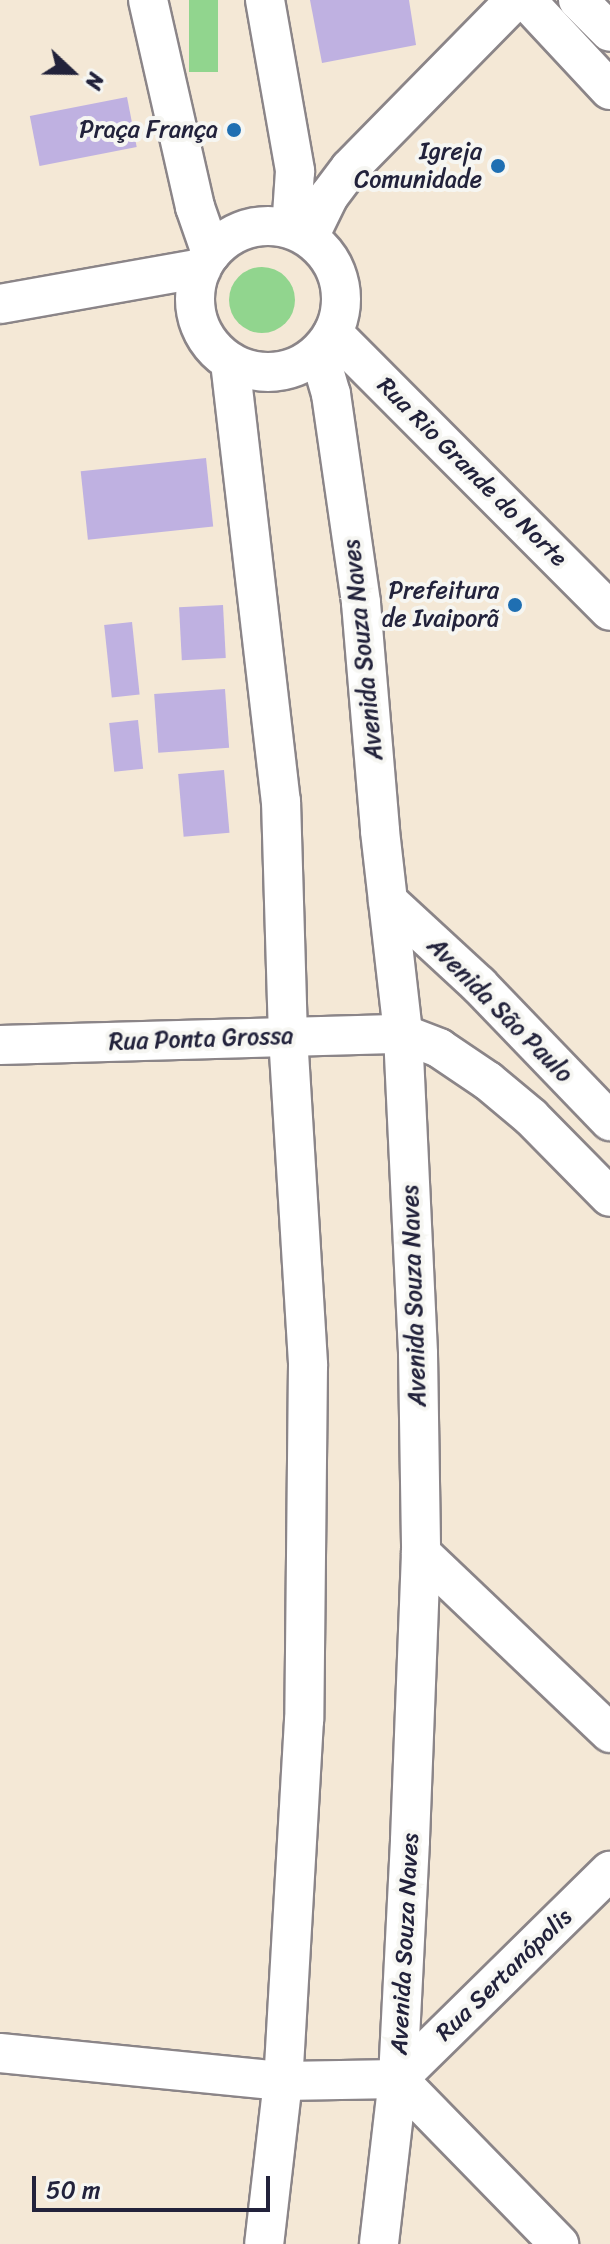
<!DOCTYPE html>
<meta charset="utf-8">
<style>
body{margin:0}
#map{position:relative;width:610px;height:2244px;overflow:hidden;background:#f4e8d6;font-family:Sriracha,sans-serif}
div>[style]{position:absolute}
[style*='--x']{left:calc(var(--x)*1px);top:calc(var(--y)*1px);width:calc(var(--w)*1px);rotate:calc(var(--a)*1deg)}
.green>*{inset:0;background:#91d58e;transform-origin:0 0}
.round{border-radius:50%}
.building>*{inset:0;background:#bfb1e1;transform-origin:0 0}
.roads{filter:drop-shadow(2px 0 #8b8588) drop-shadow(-2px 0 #8b8588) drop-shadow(0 2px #8b8588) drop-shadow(0 -2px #8b8588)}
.minor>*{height:38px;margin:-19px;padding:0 19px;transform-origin:19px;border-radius:19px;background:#fff}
.minor>.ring{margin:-19px;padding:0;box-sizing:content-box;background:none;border:38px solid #fff;border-radius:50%}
.dots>*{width:22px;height:22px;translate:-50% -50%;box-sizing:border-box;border:4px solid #f6f6f2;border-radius:50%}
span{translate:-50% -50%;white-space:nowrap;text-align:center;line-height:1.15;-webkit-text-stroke:8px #f6f6f2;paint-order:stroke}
.poi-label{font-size:24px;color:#22223b}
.right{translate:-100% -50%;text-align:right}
.street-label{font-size:24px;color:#22223b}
.north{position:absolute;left:32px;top:32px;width:80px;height:80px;-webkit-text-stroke:6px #f6f6f2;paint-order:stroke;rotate:112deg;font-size:22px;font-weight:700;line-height:32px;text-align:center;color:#22223b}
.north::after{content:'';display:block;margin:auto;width:28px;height:36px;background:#22223b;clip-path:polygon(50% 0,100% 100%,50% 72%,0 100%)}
.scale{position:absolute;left:32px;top:2176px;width:238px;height:36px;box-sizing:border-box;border:4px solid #22223b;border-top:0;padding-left:10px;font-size:24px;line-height:28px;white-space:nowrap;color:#22223b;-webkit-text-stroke:6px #f6f6f2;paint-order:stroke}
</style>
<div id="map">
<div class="green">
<div style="left:189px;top:0;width:29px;height:72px"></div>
<div class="round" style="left:229px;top:267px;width:66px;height:66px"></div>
</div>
<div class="building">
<div style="clip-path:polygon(310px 0,409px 0,416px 45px,322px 63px)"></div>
<div style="left:127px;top:97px;width:51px;height:99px;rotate:79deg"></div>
<div style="left:206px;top:458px;width:69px;height:126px;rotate:84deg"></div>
<div style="left:223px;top:605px;width:53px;height:44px;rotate:87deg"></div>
<div style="left:132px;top:622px;width:73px;height:28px;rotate:84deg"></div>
<div style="left:225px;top:689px;width:59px;height:71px;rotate:86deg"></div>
<div style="left:138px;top:720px;width:49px;height:29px;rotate:84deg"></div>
<div style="left:224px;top:770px;width:63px;height:46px;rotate:85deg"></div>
</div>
<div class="roads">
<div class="minor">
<div style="--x:148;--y:0;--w:212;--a:77.2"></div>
<div style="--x:195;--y:207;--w:49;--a:70.8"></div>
<div style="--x:265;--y:0;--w:174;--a:80"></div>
<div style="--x:295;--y:171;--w:58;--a:93.9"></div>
<div style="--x:526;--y:0;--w:123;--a:47"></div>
<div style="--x:578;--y:0;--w:45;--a:45"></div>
<div class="ring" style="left:195px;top:226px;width:108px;height:108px"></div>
<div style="--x:309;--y:237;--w:46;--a:-64"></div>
<div style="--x:329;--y:196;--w:35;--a:-53"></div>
<div style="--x:350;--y:168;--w:235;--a:-45.5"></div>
<div style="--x:0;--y:304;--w:205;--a:-10.1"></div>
<div style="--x:333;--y:333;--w:392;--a:45.1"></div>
<div style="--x:319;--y:353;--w:43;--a:73.7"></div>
<div style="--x:331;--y:394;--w:211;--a:81.8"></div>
<div style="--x:361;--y:603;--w:229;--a:85.2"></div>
<div style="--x:380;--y:831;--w:204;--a:83.5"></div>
<div style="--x:403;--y:1034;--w:320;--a:87.3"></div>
<div style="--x:418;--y:1354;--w:199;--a:89.1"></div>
<div style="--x:421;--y:1553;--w:288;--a:92.2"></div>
<div style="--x:410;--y:1841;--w:238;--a:92.9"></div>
<div style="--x:398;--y:2079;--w:166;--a:96.6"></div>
<div style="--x:230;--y:362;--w:442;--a:83.4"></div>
<div style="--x:281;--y:801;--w:235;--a:88.3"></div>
<div style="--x:288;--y:1036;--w:330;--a:86.5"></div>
<div style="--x:308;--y:1365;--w:355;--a:90.6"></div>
<div style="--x:304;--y:1720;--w:362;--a:93.3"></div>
<div style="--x:283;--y:2081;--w:164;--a:96.6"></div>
<div style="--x:388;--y:901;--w:124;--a:42.7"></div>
<div style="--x:479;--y:985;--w:189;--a:46.1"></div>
<div style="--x:0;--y:1045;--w:403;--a:-1.6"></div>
<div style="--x:403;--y:1034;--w:39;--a:21"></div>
<div style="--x:439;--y:1048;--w:59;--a:34"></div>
<div style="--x:488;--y:1081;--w:56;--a:39.9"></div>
<div style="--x:531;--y:1117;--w:112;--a:45.4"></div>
<div style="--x:421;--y:1553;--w:261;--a:43.6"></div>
<div style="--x:0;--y:2053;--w:284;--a:5.7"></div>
<div style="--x:283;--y:2081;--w:115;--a:-1"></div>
<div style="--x:398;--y:2079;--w:231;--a:45.7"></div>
<div style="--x:398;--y:2079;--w:297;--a:-44.5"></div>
</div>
</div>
<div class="dots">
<div style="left:234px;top:130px;background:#1f6fb2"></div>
<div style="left:498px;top:166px;background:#1f6fb2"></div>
<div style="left:515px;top:605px;background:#1f6fb2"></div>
</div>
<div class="poi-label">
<span class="right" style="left:218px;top:130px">Praça França</span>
<span class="right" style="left:482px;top:166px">Igreja<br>Comunidade</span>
<span class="right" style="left:499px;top:605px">Prefeitura<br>de Ivaiporã</span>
</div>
<div class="street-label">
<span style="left:472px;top:472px;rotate:45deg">Rua Rio Grande do Norte</span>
<span style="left:363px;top:650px;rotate:-96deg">Avenida Souza Naves</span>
<span style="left:500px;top:1010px;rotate:45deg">Avenida São Paulo</span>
<span style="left:201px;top:1039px;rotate:-2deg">Rua Ponta Grossa</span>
<span style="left:414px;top:1296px;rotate:-92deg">Avenida Souza Naves</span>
<span style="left:405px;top:1944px;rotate:-87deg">Avenida Souza Naves</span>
<span style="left:504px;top:1975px;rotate:-44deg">Rua Sertanópolis</span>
</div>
<div class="north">N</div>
<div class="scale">50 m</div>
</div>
